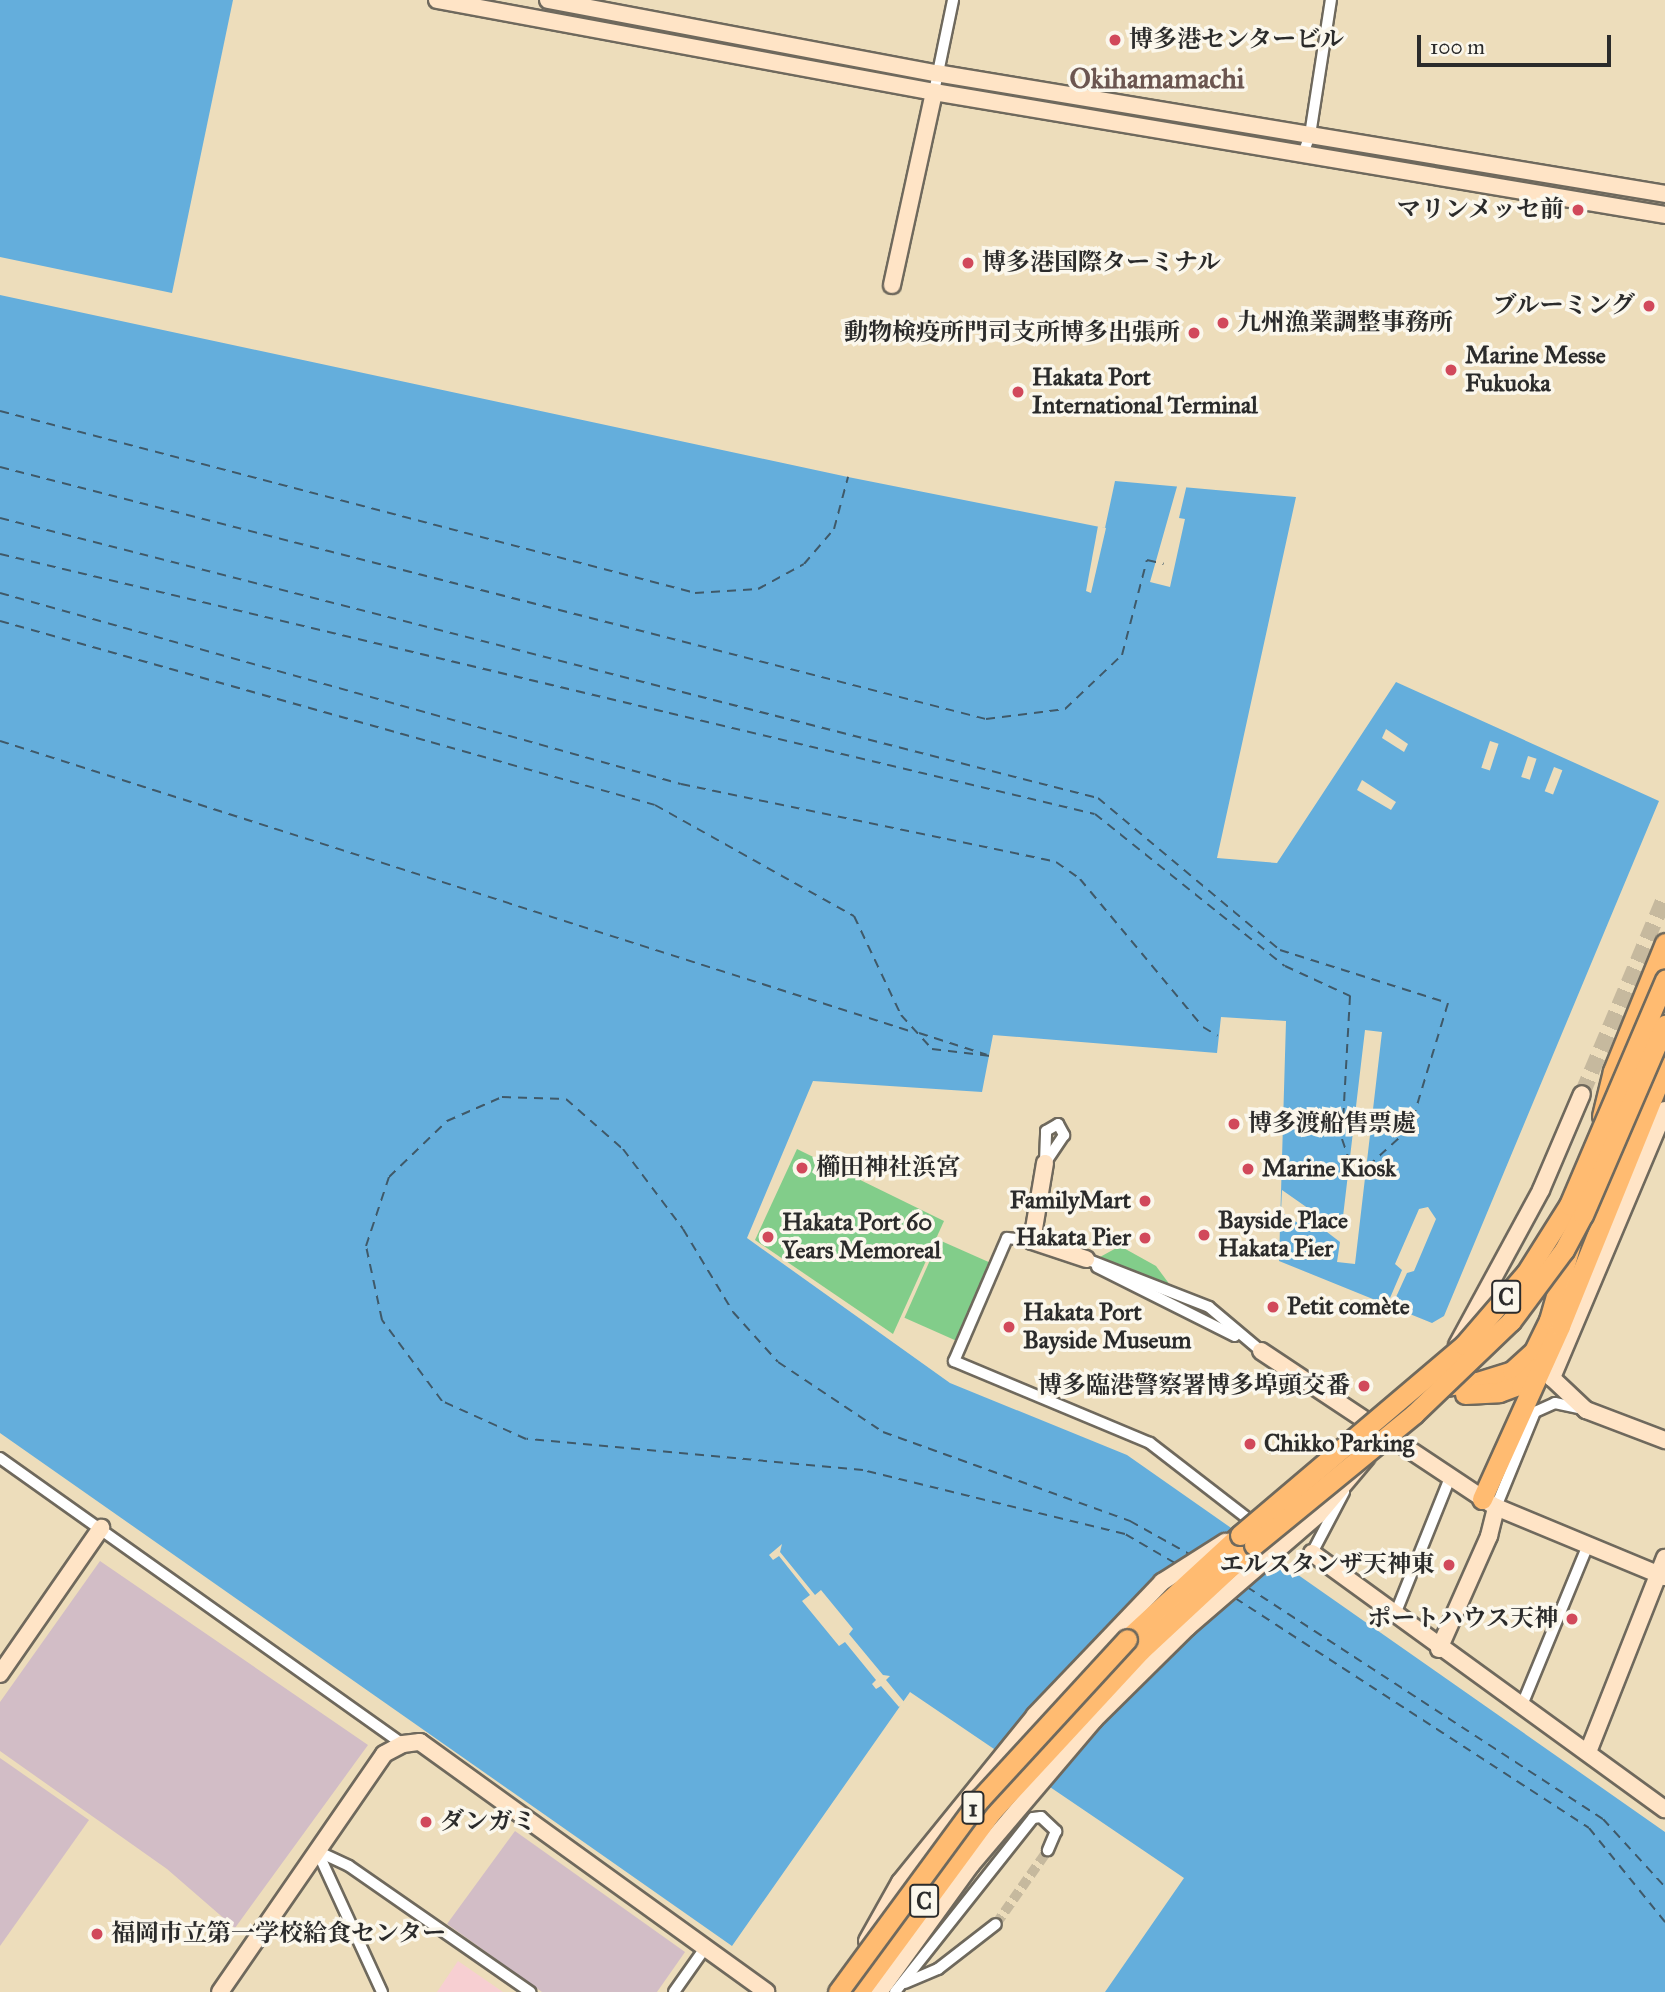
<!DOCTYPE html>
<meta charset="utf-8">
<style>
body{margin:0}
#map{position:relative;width:1665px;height:1992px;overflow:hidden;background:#edddbb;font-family:"IM FELL Great Primer","Noto Serif JP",serif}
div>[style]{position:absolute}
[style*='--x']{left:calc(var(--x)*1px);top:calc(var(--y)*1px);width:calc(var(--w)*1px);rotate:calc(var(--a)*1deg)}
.built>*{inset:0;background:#f7cfd2}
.industrial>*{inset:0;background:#d2bdc6}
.green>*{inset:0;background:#82cd8a;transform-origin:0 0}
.water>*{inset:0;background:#64aedc}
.pier>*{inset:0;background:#edddbb;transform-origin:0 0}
.ferry>*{height:2px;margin-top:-1px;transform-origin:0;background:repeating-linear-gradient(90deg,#3f5969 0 9px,transparent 0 16px)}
.street-tunnel>*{height:10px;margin-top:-5px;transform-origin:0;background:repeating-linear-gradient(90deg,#c6b99e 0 10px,transparent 0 15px)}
.secondary-tunnel>*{height:16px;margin-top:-8px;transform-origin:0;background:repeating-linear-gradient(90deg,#c6b99e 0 16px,transparent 0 24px)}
.roads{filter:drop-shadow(2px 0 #6f695d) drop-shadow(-2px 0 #6f695d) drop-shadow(0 2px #6f695d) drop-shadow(0 -2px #6f695d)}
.street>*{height:10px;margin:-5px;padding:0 5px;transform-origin:5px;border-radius:5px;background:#fff}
.secondary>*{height:16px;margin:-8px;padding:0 8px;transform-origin:8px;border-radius:8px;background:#ffe4c6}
.highway>*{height:19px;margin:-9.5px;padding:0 9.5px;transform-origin:9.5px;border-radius:9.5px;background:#ffbb71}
.bridges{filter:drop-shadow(2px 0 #6f695d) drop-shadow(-2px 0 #6f695d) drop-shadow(0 2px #6f695d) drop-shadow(0 -2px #6f695d)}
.highway-bridge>*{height:19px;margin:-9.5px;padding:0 9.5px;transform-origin:9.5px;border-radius:9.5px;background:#ffbb71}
.dots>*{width:19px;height:19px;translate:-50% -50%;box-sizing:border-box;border:4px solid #fbf7ec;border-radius:50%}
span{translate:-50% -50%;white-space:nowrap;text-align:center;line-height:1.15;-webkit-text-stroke:7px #fbf7ec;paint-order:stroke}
.shield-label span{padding:2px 5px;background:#fbf7ec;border:2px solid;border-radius:5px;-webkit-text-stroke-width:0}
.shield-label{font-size:23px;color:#2b2b2b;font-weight:700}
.poi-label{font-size:24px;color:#2b2b2b;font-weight:700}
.left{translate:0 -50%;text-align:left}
.right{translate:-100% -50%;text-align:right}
.quarter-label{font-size:28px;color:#6c5650;font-weight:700}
.scale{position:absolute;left:1417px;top:35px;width:194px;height:32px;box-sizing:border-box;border:4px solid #2b2b2b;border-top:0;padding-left:9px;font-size:21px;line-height:24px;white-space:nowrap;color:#2b2b2b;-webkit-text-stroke:5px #fbf7ec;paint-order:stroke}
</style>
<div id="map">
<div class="built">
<div style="clip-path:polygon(458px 1961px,503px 1992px,437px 1992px)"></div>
</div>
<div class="industrial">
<div style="clip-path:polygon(100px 1561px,368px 1745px,235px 1928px,167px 1869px,0 1751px,0 1702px)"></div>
<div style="clip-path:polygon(0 1758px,89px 1820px,0 1946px)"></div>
<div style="clip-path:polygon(515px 1831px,685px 1952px,657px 1992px,542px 1992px,447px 1924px)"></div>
</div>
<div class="green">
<div style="clip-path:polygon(797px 1149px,944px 1221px,893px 1334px,755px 1240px)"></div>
<div style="left:939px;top:1240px;width:58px;height:85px;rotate:24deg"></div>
<div style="clip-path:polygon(1120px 1246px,1156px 1266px,1170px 1285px,1100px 1257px)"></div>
</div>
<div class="water">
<div style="clip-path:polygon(0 0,233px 0,172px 293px,0 257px)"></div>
<div style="clip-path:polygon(0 295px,848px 477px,1105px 528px,1115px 481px,1296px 497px,1217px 858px,1277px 863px,1396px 682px,1659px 801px,1444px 1316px,1432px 1323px,1279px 1261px,1286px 1021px,1221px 1017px,1217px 1053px,993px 1035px,982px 1092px,813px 1081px,747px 1238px,950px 1383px,1127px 1455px,1665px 1832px,1665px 1992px,1105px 1992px,1184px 1878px,910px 1692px,732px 1946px,0 1433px)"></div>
</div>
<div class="pier">
<div style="clip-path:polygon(1178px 483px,1187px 484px,1179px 518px,1185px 519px,1170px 587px,1150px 582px)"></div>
<div style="clip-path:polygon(1098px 526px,1106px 528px,1091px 593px,1086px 591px)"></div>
<div style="clip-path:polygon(1386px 729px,1408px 744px,1404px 752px,1382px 738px)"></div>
<div style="left:1490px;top:741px;width:9px;height:28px;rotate:18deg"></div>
<div style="left:1528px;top:756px;width:9px;height:22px;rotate:18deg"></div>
<div style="left:1554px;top:767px;width:9px;height:26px;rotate:21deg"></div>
<div style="clip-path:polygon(1362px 780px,1396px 802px,1391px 810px,1357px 790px)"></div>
<div style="clip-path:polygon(1365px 1030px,1382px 1032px,1355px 1264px,1337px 1262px,1340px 1242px,1327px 1232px,1303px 1218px,1298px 1223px,1281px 1212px,1282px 1190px,1332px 1225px,1335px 1221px,1342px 1225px)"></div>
<div style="clip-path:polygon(1428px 1207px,1436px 1219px,1414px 1271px,1407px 1273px,1391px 1308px,1387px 1305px,1402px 1270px,1395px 1264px,1419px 1209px)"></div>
<div style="clip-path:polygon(782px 1544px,780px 1552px,815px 1595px,821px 1590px,853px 1629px,849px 1634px,883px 1675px,890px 1676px,886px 1680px,905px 1703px,899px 1707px,881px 1686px,876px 1689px,872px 1684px,876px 1680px,845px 1642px,839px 1646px,802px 1601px,810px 1595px,779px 1556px,773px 1560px,769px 1555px)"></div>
</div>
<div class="ferry">
<div style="--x:0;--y:411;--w:718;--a:14.67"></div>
<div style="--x:695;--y:593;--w:63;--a:-3.6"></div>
<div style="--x:758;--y:589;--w:52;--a:-28.5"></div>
<div style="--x:804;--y:564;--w:46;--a:-49.4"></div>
<div style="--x:834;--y:529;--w:54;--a:-74.9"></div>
<div style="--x:0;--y:467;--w:1018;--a:14.34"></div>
<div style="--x:986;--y:719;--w:80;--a:-7.2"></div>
<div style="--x:1065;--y:709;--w:79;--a:-43.5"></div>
<div style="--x:1122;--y:655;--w:98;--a:-75.3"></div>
<div style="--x:1147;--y:560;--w:17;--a:13"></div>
<div style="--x:0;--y:518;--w:1133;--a:14.31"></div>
<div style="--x:1098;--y:798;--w:237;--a:39.9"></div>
<div style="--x:1280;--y:950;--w:176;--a:17.5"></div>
<div style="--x:1448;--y:1003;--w:131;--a:106.9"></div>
<div style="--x:1410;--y:1128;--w:58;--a:137.8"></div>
<div style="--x:0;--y:554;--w:1125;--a:13.36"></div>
<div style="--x:1095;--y:814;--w:243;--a:38.7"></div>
<div style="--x:1285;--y:966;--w:72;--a:24.8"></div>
<div style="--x:1350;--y:996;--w:143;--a:93.2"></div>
<div style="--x:1342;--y:1139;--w:21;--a:71"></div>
<div style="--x:0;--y:593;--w:707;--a:15.67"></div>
<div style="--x:681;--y:784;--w:383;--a:11.7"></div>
<div style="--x:1056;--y:862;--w:29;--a:35"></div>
<div style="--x:1080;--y:879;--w:192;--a:50.3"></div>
<div style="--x:1203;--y:1027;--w:17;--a:31"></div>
<div style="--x:0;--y:621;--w:680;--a:15.69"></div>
<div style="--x:655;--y:805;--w:228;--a:29.2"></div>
<div style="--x:854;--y:916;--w:110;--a:64.6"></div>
<div style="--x:901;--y:1015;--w:46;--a:47.6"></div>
<div style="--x:932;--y:1049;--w:59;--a:6.8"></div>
<div style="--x:0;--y:741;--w:958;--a:17.68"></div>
<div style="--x:919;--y:1033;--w:71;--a:17.9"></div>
<div style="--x:1175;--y:1563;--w:58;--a:-149.9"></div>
<div style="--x:1125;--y:1534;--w:270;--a:-166.3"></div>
<div style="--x:863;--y:1470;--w:338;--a:-174.7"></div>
<div style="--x:526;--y:1439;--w:92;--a:-155.7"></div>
<div style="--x:442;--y:1401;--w:101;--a:-126.5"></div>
<div style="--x:382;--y:1320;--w:76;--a:-102.2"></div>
<div style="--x:366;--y:1246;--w:73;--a:-71.6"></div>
<div style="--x:389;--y:1177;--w:81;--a:-44"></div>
<div style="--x:447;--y:1121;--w:60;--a:-23.6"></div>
<div style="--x:502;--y:1097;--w:64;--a:1.8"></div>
<div style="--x:566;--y:1099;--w:76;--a:41.3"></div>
<div style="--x:623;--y:1149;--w:100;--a:53.1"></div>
<div style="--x:683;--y:1229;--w:97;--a:58.9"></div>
<div style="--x:733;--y:1312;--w:67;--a:48"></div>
<div style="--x:778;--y:1362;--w:126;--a:33.7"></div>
<div style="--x:883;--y:1432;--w:263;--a:19.8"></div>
<div style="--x:1130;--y:1521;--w:70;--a:29.1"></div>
<div style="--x:1247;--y:1587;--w:425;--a:33.1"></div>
<div style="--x:1603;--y:1819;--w:92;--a:47.6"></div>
<div style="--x:1235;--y:1598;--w:422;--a:33"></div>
<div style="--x:1589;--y:1828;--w:121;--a:51"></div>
</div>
<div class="street-tunnel">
<div style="--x:996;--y:1924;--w:90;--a:-54.9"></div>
</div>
<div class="secondary-tunnel">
<div style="--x:1582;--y:1094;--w:214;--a:-67.2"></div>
</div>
<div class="roads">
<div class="street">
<div style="--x:934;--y:92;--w:94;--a:-78.3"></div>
<div style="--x:1303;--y:154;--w:20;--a:-70"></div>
<div style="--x:1310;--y:135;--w:137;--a:-81.2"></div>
<div style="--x:1058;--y:1124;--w:13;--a:61"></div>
<div style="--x:1064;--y:1135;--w:34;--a:124"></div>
<div style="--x:1045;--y:1163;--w:32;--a:-88"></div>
<div style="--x:1046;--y:1131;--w:14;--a:-30"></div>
<div style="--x:1032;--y:1241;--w:25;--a:-173"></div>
<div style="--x:1007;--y:1238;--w:134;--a:113.3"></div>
<div style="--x:954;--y:1361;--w:212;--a:22.7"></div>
<div style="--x:1150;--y:1443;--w:134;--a:37.7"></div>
<div style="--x:1086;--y:1259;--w:132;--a:21.3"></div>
<div style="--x:1209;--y:1307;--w:68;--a:40.2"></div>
<div style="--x:1097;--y:1267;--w:154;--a:26.6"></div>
<div style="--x:0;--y:1458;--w:494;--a:35.4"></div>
<div style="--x:1496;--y:1507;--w:103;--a:-67.7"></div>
<div style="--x:1535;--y:1412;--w:22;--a:-24"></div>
<div style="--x:1555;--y:1403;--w:29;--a:12"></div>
<div style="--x:1312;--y:1553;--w:69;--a:-62.3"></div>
<div style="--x:1394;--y:1617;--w:150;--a:-68.1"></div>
<div style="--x:1522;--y:1705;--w:173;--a:-67.6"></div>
<div style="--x:905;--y:1983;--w:36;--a:-23"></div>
<div style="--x:938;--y:1969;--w:73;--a:-37.8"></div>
<div style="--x:382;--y:1992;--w:155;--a:-114.7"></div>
<div style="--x:317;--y:1851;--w:35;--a:25"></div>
<div style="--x:349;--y:1866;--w:221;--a:34.8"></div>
<div style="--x:674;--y:1992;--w:54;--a:-54.8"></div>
<div style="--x:895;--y:1992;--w:222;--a:-51.6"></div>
<div style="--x:1033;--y:1818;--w:8;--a:-7"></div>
<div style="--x:1041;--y:1817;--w:21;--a:43"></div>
<div style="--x:1056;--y:1831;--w:21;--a:113"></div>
</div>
<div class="secondary">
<div style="--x:437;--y:0;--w:505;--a:10.49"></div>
<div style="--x:934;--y:92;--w:741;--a:9.55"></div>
<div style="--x:548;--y:0;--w:395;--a:10.7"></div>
<div style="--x:936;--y:73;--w:739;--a:9.42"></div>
<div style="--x:892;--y:285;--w:198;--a:-77.7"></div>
<div style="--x:1665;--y:1110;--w:291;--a:112.9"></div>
<div style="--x:1552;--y:1378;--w:47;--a:43.3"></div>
<div style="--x:1586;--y:1410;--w:85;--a:20.8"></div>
<div style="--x:1045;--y:1163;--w:79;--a:99.5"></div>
<div style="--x:1032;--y:1241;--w:57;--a:18.4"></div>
<div style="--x:1457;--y:1345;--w:176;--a:-61.5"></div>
<div style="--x:1541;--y:1190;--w:104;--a:-66.9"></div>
<div style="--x:1261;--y:1351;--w:282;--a:33.6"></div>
<div style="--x:1496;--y:1507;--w:183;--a:22.5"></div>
<div style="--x:1312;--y:1553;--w:436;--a:36"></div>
<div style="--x:1439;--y:1649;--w:124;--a:-66.1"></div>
<div style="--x:1489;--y:1536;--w:30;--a:-76"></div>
<div style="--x:0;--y:1674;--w:178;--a:-55.3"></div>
<div style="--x:1588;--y:1752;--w:209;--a:-68.4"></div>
<div style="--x:867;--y:1941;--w:68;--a:-60.8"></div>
<div style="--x:900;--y:1882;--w:215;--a:-51"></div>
<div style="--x:1035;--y:1715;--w:184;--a:-46.3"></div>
<div style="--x:1162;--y:1582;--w:75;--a:-32.4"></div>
<div style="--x:220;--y:1992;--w:289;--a:-55.4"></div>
<div style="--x:384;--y:1754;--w:21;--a:-28"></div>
<div style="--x:403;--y:1744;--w:17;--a:-7"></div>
<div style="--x:420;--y:1742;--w:427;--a:35.8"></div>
<div style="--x:879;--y:1992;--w:157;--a:-54.1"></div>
<div style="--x:971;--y:1865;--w:190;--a:-49.7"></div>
<div style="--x:1094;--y:1720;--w:131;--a:-44.7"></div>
<div style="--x:1187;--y:1628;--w:173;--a:-40.8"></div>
<div style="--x:1318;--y:1515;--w:75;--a:-49.9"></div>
</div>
<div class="highway">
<div style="--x:1602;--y:1116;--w:46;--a:-76.3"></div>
<div style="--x:1613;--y:1071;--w:138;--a:-67.9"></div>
<div style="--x:1436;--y:1387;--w:41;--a:-7"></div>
<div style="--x:1477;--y:1382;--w:37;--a:-17"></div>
<div style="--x:1512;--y:1371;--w:30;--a:-42"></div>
<div style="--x:1534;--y:1351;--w:34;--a:-64"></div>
<div style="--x:1549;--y:1320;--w:83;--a:-74"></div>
<div style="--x:1465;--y:1394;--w:34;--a:-3"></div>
<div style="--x:1499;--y:1392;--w:23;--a:-20"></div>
<div style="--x:1521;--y:1384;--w:24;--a:-45"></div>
<div style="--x:1482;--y:1499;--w:190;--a:-65.7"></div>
<div style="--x:1560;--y:1326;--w:280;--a:-68"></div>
<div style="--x:1127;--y:1639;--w:154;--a:-42.6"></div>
<div style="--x:859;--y:1992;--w:225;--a:-53.7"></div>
<div style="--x:992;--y:1811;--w:218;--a:-47.2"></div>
<div style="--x:1140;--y:1651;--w:156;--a:-42.9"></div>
</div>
</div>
<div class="bridges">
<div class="highway-bridge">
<div style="--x:1240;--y:1535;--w:294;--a:-40.3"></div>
<div style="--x:1464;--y:1345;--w:95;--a:-49.3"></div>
<div style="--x:1526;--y:1273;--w:80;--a:-57.7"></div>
<div style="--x:1569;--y:1205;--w:245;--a:-66.9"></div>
<div style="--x:1254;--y:1545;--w:207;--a:-39.3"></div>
<div style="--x:1414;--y:1414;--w:134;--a:-43.8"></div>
<div style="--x:1511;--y:1321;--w:89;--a:-53.3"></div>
<div style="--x:1564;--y:1250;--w:40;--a:-62"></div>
<div style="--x:1583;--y:1215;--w:207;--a:-66.7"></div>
<div style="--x:838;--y:1992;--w:240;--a:-53.7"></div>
<div style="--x:980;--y:1799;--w:217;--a:-47.4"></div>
</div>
</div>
<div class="dots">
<div style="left:1115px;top:40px;background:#d1495b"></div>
<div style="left:1578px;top:210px;background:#d1495b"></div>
<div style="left:968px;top:263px;background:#d1495b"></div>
<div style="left:1649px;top:306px;background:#d1495b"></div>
<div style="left:1223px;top:323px;background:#d1495b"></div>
<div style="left:1194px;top:333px;background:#d1495b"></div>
<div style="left:1451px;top:370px;background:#d1495b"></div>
<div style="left:1018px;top:392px;background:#d1495b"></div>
<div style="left:1234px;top:1124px;background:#d1495b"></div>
<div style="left:802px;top:1168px;background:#d1495b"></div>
<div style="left:1248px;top:1169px;background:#d1495b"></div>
<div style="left:1145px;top:1201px;background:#d1495b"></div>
<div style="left:1204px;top:1235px;background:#d1495b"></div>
<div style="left:768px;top:1237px;background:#d1495b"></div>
<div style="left:1145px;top:1238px;background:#d1495b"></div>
<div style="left:1273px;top:1307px;background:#d1495b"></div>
<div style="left:1009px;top:1327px;background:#d1495b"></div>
<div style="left:1364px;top:1386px;background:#d1495b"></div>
<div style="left:1250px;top:1444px;background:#d1495b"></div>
<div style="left:1449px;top:1565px;background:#d1495b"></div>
<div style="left:1572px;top:1619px;background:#d1495b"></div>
<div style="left:426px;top:1822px;background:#d1495b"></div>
<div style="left:97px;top:1934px;background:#d1495b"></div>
</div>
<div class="shield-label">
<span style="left:1506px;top:1297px">C</span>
<span style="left:973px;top:1808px">1</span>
<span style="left:924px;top:1901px">C</span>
</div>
<div class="poi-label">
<span class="left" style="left:1129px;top:40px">博多港センタービル</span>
<span class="right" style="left:1564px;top:210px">マリンメッセ前</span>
<span class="left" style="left:982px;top:263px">博多港国際ターミナル</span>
<span class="right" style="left:1635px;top:306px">ブルーミング</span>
<span class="left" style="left:1237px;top:323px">九州漁業調整事務所</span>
<span class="right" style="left:1180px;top:333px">動物検疫所門司支所博多出張所</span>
<span class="left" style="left:1465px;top:370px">Marine Messe<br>Fukuoka</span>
<span class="left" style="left:1032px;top:392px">Hakata Port<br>International Terminal</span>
<span class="left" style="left:1248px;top:1124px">博多渡船售票處</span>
<span class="left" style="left:816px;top:1168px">櫛田神社浜宮</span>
<span class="left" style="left:1262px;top:1169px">Marine Kiosk</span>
<span class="right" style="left:1131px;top:1201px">FamilyMart</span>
<span class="left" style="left:1218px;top:1235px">Bayside Place<br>Hakata Pier</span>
<span class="left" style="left:782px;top:1237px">Hakata Port 60<br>Years Memoreal</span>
<span class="right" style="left:1131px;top:1238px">Hakata Pier</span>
<span class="left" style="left:1287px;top:1307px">Petit comète</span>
<span class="left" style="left:1023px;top:1327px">Hakata Port<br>Bayside Museum</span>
<span class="right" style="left:1350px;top:1386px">博多臨港警察署博多埠頭交番</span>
<span class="left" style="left:1264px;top:1444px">Chikko Parking</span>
<span class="right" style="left:1435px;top:1565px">エルスタンザ天神東</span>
<span class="right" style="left:1558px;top:1619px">ポートハウス天神</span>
<span class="left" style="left:440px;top:1822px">ダンガミ</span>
<span class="left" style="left:111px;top:1934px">福岡市立第一学校給食センター</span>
</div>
<div class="quarter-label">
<span style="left:1157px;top:79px">Okihamamachi</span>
</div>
<div class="scale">100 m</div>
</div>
